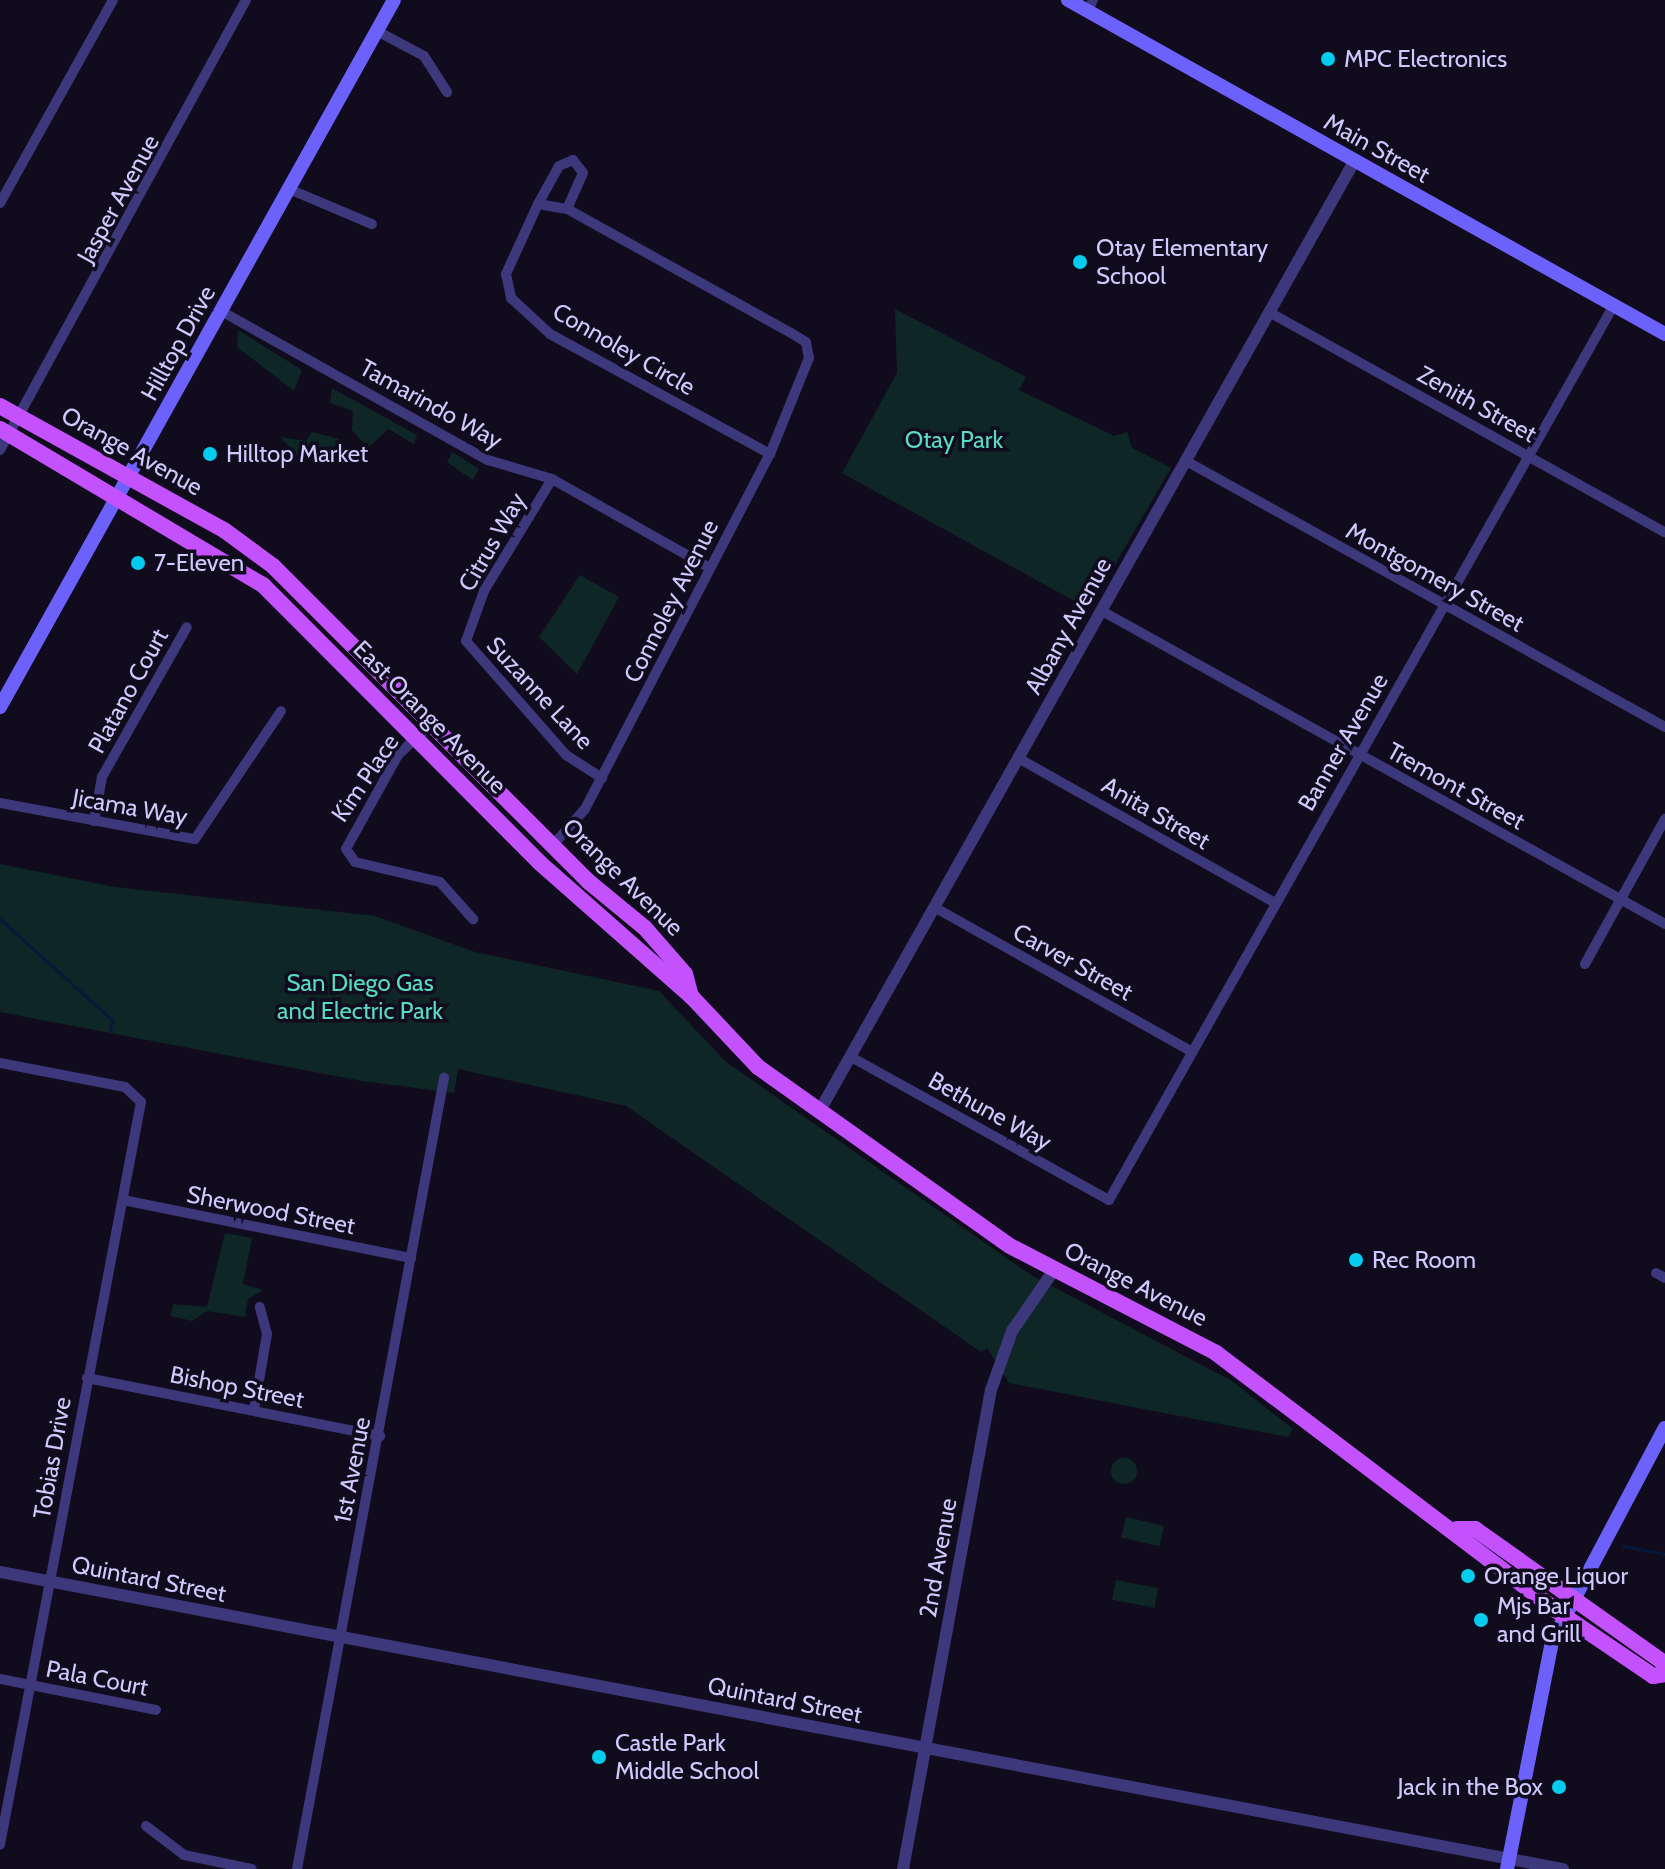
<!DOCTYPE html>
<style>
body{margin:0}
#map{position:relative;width:1665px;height:1869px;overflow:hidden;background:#100c1d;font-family:Cabin,sans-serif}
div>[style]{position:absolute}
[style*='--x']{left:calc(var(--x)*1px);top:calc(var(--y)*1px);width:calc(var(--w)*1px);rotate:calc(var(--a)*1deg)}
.green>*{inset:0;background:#0f2627;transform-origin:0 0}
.round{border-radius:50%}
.stream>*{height:3px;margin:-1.5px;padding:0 1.5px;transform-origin:1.5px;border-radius:1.5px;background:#091839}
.minor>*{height:10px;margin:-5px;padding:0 5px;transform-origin:5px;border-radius:5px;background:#3d377b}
.tertiary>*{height:12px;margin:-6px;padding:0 6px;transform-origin:6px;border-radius:6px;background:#3d377b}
.secondary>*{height:14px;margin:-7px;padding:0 7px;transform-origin:7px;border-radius:7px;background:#6d61fc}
.primary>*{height:16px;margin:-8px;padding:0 8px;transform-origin:8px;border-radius:8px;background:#c452fc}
.dots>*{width:22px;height:22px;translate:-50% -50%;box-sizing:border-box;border:4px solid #100c1d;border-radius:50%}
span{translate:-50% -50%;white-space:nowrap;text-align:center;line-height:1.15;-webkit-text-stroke:7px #100c1d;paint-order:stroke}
.poi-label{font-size:24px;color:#d1c9fe}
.left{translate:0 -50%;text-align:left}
.right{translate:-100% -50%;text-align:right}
.street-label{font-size:24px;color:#d1c9fe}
.park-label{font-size:24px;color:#57dcc1}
</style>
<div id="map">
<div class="green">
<div style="clip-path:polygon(895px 309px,1026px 377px,1019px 390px,1114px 436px,1127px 432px,1132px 448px,1171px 468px,1089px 609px,842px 473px,897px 373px)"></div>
<div style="clip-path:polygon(238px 330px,302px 370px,294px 391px,237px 347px)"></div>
<div style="clip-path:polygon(332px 388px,417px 435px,414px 444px,388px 429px,368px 448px,352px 430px,353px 411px,330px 403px)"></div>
<div style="clip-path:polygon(312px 432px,339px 439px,325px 465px,297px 455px,280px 437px,306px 441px)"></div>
<div style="clip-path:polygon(452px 452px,479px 469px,473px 480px,447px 462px)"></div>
<div style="clip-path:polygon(580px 575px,619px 597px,577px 674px,539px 637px)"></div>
<div style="clip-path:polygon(0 864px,115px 887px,375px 916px,475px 952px,659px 991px,726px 1062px,1031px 1275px,1232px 1381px,1293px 1429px,1288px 1437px,1009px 1383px,987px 1348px,981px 1352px,626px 1106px,458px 1069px,454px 1093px,362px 1081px,0 1012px)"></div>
<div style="clip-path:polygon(225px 1233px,252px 1238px,243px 1284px,263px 1290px,248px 1299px,245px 1317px,207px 1311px,192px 1321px,171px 1316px,173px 1304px,207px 1307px)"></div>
<div class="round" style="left:1111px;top:1458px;width:26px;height:26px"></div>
<div style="left:1126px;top:1517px;width:39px;height:21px;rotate:13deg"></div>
<div style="left:1116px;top:1580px;width:43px;height:20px;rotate:11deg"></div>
</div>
<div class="stream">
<div style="--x:0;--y:919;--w:151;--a:42"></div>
<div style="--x:112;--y:1020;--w:11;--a:100"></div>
<div style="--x:1623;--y:1546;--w:43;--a:10.8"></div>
</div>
<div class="minor">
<div style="--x:1088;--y:11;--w:12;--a:-66"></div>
<div style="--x:377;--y:31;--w:53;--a:28"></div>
<div style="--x:424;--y:56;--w:43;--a:57.4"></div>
<div style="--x:289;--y:189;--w:90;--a:22.9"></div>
<div style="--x:0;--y:203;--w:232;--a:-60.9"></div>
<div style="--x:538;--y:204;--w:43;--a:-61.1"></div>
<div style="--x:559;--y:166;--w:15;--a:-23"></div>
<div style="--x:573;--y:160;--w:16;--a:52"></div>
<div style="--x:583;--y:173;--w:39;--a:114"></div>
<div style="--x:221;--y:311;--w:306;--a:29.2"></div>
<div style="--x:488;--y:460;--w:67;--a:16.5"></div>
<div style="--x:552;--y:479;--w:181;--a:29.4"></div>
<div style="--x:1269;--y:312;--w:453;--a:29.1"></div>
<div style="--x:0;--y:450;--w:513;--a:-61.34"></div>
<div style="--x:1186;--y:461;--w:548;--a:29.04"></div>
<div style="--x:552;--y:479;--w:131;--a:121.3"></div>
<div style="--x:484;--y:591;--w:53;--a:109.8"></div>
<div style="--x:466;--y:641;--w:152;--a:48.7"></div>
<div style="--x:566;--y:755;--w:43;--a:32.6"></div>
<div style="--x:1102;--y:611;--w:644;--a:29.07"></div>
<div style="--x:432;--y:723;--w:47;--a:136.7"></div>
<div style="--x:398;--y:755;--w:107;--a:119"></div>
<div style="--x:346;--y:849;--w:16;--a:55"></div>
<div style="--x:355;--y:862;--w:87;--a:13.2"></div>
<div style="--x:440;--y:882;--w:50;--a:48.3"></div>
<div style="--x:1018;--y:758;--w:295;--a:29.4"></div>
<div style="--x:0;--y:803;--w:198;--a:10.5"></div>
<div style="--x:195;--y:839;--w:154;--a:-56.1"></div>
<div style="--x:94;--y:821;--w:45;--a:-79.7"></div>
<div style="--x:102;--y:777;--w:172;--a:-60.5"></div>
<div style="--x:553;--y:845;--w:48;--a:-48.4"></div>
<div style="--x:585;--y:809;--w:400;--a:-62.5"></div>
<div style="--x:770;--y:454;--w:104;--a:-67.9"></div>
<div style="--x:809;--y:358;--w:16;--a:-101"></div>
<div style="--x:806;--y:342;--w:17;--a:-149"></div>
<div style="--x:791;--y:333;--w:256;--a:-151"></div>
<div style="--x:567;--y:209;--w:29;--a:-170"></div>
<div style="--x:538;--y:204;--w:77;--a:114.6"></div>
<div style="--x:506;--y:274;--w:25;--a:78"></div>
<div style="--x:511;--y:298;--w:53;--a:42.7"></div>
<div style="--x:550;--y:334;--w:251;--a:28.6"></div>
<div style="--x:934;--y:907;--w:296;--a:29.3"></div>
<div style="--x:1585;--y:964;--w:166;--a:-61.1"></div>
<div style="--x:851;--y:1057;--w:295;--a:29"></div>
<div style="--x:1109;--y:1200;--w:1028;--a:-60.57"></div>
<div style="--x:0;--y:1063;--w:127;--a:10.9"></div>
<div style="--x:125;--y:1087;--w:22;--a:43"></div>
<div style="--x:141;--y:1102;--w:756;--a:100.75"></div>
<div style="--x:123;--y:1200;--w:294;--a:11.4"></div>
<div style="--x:1656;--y:1273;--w:10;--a:29"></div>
<div style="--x:87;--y:1378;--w:299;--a:11.2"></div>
<div style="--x:254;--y:1410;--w:77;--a:-80.3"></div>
<div style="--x:267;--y:1334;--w:28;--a:-105"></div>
<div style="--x:0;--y:1679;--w:159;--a:11.2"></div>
<div style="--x:146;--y:1826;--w:48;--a:37.3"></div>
<div style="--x:184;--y:1855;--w:69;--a:11.6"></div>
<div style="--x:297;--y:1869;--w:805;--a:-79.47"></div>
</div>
<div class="tertiary">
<div style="--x:819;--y:1112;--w:1093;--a:-60.62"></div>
<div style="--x:0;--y:1572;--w:1591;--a:10.76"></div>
<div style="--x:903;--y:1869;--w:487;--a:-79.6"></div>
<div style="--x:991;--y:1390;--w:63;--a:-70.4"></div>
<div style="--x:1012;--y:1331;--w:74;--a:-55.5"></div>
</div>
<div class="secondary">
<div style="--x:1068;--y:0;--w:684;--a:29.23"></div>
<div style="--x:0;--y:707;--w:809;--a:-60.87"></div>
<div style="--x:1507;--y:1869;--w:232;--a:-78.8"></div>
<div style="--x:1552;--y:1641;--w:241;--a:-62.1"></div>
</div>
<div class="primary">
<div style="--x:0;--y:406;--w:256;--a:29"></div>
<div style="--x:224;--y:530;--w:61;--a:36.3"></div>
<div style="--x:273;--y:566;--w:447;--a:45"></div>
<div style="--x:589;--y:882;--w:72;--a:39.4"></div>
<div style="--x:645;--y:928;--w:61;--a:49"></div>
<div style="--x:685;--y:974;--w:23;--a:75"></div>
<div style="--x:691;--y:996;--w:98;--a:46.7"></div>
<div style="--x:758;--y:1067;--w:309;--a:35.4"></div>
<div style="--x:1010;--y:1246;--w:232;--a:27.4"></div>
<div style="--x:1216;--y:1353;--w:435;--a:37.1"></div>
<div style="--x:1563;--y:1615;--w:109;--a:34.1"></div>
<div style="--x:1653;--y:1676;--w:12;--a:-9"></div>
<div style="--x:0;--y:429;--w:306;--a:30.7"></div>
<div style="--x:263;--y:585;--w:392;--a:45.1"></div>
<div style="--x:540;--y:863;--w:201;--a:41.4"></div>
<div style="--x:1457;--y:1529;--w:18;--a:0"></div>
<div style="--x:1475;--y:1529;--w:230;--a:35.3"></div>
<div style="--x:1663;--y:1662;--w:10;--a:79"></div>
</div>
<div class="dots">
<div style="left:1328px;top:59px;background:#04ccef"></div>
<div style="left:1080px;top:262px;background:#04ccef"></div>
<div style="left:210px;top:454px;background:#04ccef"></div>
<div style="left:138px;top:563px;background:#04ccef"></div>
<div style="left:1356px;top:1260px;background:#04ccef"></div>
<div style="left:1468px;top:1576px;background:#04ccef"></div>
<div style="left:1481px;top:1620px;background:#04ccef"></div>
<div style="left:599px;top:1757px;background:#04ccef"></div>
<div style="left:1559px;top:1787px;background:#04ccef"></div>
</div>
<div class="poi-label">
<span class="left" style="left:1344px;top:59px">MPC Electronics</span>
<span class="left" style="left:1096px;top:262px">Otay Elementary<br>School</span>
<span class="left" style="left:226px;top:454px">Hilltop Market</span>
<span class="left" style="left:154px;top:563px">7-Eleven</span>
<span class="left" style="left:1372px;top:1260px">Rec Room</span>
<span class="left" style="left:1484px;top:1576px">Orange Liquor</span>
<span class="left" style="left:1497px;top:1620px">Mjs Bar<br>and Grill</span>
<span class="left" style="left:615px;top:1757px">Castle Park<br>Middle School</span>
<span class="right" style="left:1543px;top:1787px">Jack in the Box</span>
</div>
<div class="street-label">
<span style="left:1377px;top:148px;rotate:29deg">Main Street</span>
<span style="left:118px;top:199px;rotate:-61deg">Jasper Avenue</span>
<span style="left:178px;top:343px;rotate:-61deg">Hilltop Drive</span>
<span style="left:624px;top:349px;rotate:30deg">Connoley Circle</span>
<span style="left:431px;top:404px;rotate:29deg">Tamarindo Way</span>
<span style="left:1477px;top:404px;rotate:29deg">Zenith Street</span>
<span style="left:132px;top:451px;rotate:29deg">Orange Avenue</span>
<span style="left:492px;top:542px;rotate:-60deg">Citrus Way</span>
<span style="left:1435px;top:577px;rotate:29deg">Montgomery Street</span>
<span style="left:671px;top:601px;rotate:-63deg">Connoley Avenue</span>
<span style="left:1068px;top:626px;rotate:-61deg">Albany Avenue</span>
<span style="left:128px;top:691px;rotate:-61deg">Platano Court</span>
<span style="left:540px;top:693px;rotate:47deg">Suzanne Lane</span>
<span style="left:430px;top:717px;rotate:45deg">East Orange Avenue</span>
<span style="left:1343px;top:742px;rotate:-60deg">Banner Avenue</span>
<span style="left:365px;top:778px;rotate:-56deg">Kim Place</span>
<span style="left:1456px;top:786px;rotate:29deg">Tremont Street</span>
<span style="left:130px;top:807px;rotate:10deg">Jicama Way</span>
<span style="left:1156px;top:813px;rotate:30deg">Anita Street</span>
<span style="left:623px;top:877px;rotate:44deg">Orange Avenue</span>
<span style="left:1073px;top:962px;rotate:29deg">Carver Street</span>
<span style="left:990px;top:1111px;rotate:29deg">Bethune Way</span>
<span style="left:271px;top:1210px;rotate:11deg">Sherwood Street</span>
<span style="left:1136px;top:1284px;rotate:27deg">Orange Avenue</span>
<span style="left:237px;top:1387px;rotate:11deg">Bishop Street</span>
<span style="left:52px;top:1458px;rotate:-80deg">Tobias Drive</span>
<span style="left:352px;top:1470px;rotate:-79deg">1st Avenue</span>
<span style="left:938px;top:1558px;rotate:-80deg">2nd Avenue</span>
<span style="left:149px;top:1579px;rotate:11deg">Quintard Street</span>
<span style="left:97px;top:1678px;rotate:11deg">Pala Court</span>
<span style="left:785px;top:1700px;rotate:11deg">Quintard Street</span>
</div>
<div class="park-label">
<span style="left:954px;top:440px">Otay Park</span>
<span style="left:360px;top:997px">San Diego Gas<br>and Electric Park</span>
</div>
</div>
